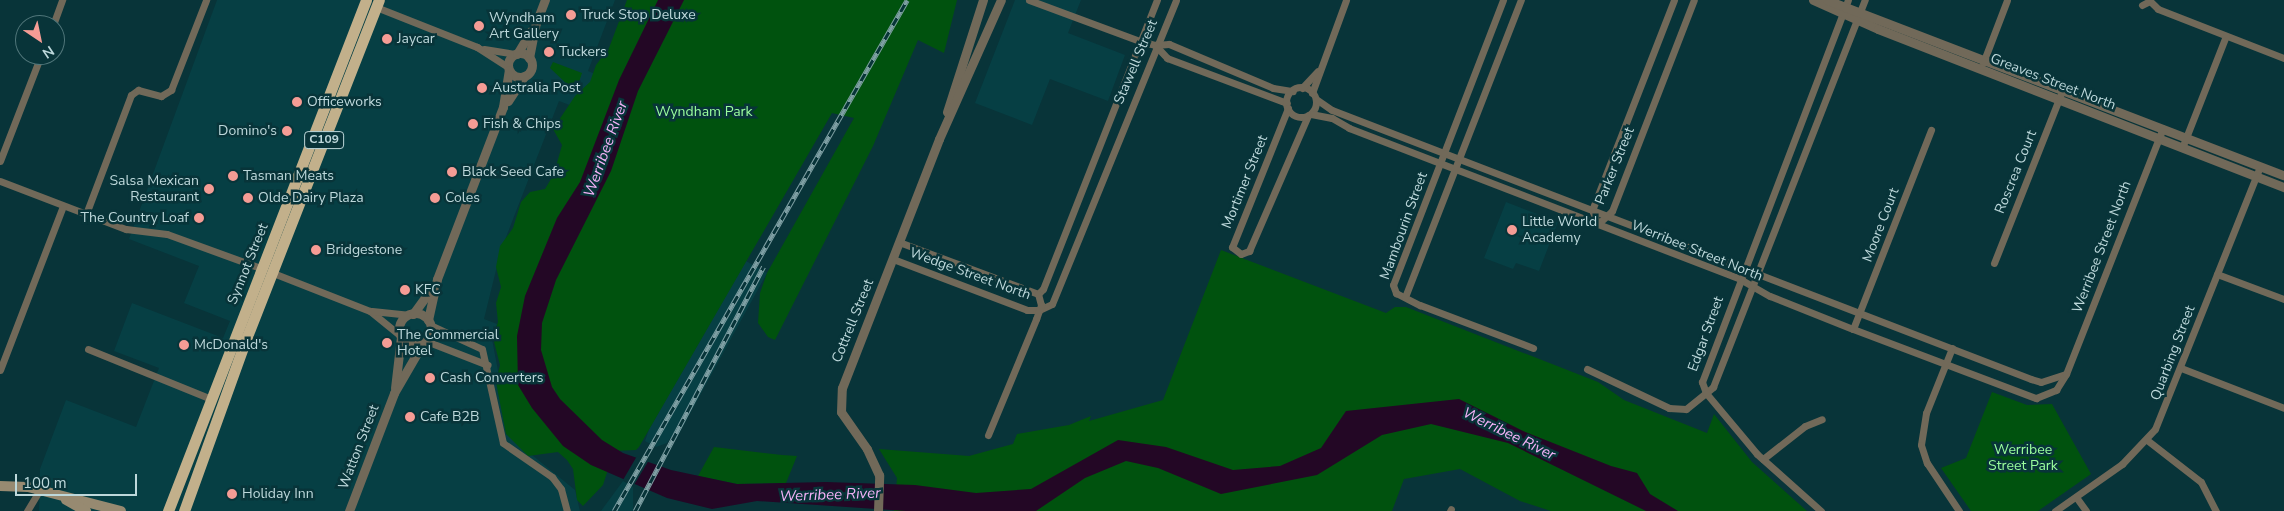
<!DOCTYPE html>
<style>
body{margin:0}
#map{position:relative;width:2284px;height:511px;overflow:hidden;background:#083439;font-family:"Nunito Sans",sans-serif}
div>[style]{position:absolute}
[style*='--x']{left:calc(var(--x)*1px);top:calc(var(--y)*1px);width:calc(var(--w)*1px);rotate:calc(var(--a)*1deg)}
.built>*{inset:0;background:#063f44}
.green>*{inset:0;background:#00520e}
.water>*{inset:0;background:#230725}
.pier>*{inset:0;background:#083439}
.minor>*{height:7px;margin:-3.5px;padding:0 3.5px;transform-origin:3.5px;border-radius:3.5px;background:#716959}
.minor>.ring{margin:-3.5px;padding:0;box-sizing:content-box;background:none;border:7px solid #716959;border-radius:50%}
.tertiary>*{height:9px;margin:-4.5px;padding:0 4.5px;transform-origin:4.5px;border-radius:4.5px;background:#716959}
.tertiary>.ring{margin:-4.5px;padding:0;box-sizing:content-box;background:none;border:9px solid #716959;border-radius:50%}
.secondary>*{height:10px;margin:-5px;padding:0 5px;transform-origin:5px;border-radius:5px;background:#978a71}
.trunk>*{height:11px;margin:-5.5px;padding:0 5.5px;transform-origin:5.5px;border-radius:5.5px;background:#c2b08b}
.rail>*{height:4.5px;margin-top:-2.25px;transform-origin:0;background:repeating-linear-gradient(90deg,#083439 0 8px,#7e9fa3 0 16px);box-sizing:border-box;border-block:1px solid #7e9fa3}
.dots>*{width:14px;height:14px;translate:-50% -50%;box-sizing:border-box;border:2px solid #083439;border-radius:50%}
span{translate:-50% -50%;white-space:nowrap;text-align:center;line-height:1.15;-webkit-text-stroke:5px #083439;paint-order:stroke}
.shield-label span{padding:1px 4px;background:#083439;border:1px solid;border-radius:4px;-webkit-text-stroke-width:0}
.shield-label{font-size:12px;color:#bdd8db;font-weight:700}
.poi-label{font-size:14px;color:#bdd8db}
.left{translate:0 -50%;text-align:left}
.right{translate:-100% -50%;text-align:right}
.street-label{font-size:14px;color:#bdd8db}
.park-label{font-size:14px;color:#9afd9d}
.water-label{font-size:15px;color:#f4b2f8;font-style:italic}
.north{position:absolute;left:15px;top:15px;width:50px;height:50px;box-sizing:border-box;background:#083439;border:1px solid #50767a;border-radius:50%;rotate:146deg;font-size:14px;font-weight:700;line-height:20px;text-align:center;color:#bdd8db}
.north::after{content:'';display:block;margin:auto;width:18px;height:22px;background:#f59c95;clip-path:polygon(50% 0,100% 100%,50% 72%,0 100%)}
.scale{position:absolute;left:15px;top:474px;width:122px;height:22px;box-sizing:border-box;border:2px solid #bdd8db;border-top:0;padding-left:6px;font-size:15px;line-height:18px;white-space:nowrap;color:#bdd8db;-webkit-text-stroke:4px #083439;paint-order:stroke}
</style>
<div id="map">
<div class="built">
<div style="clip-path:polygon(217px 0,615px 0,588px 71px,597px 75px,583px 110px,559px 101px,501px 250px,484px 319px,497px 324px,492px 339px,500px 381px,521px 446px,575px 490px,580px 511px,39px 511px,40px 469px,66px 400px,136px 427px,159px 368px,114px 351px,132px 303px,223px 338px,230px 321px,184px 303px,199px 266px,129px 239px)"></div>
<div style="clip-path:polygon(1015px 0,1081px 0,1068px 33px,1125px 55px,1108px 101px,1050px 79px,1032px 125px,975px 103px)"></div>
<div style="clip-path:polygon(1506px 202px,1558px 222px,1539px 271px,1516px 263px,1513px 269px,1484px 258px)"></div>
<div style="clip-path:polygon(746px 261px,767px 273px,676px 439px,671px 437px,667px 443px,656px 447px,645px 441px,649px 429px)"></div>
<div style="clip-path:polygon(623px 481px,633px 487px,633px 511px,601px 511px)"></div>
</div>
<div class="green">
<div style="clip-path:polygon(627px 0,957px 0,944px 53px,918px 40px,873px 146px,775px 340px,768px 337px,758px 323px,760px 293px,767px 273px,854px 118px,832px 113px,639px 447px,636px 450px,614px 451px,603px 485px,583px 506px,577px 500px,573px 469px,567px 460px,558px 452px,528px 456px,506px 434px,496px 382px,500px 365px,493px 338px,498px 322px,496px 303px,501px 287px,496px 267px,500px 246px,513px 228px,521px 202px,530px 192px,545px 189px,554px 174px,562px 145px,553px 129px,575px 96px,590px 82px,596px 65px,609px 48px)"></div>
<div style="clip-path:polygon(553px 62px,582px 73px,579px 82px,569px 86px,550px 68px)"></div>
<div style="clip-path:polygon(1221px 250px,1386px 313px,1395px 307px,1406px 307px,1598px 382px,1624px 400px,1707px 433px,1714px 414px,1752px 462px,1807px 511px,1812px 511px,1551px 511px,1520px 501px,1460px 469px,1404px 479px,1392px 511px,894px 511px,897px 478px,879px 449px,969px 456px,1013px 444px,1017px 434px,1069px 425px,1091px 416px,1089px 421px,1163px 400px)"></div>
<div style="clip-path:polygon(1992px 392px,2027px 405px,2052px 404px,2091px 474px,2038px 511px,1971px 511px,1941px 468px,1966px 458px)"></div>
<div style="clip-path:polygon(714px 447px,782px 455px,797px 456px,786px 483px,737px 484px,698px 476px)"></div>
</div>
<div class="water">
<div style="clip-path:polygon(658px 0,684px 0,638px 91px,611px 171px,556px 280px,542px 323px,541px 350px,552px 387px,560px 399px,602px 440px,623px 453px,671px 470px,737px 484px,826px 482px,915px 485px,976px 493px,1031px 489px,1118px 440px,1166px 447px,1233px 470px,1280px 466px,1321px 448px,1346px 411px,1459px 399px,1523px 431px,1611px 466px,1637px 473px,1650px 494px,1678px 511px,1646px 511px,1508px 443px,1431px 424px,1382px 435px,1317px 475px,1221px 494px,1158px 468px,1126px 461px,1085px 478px,1036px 511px,906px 511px,757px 501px,712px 509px,667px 498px,591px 465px,563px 446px,532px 408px,518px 385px,517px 336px,525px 296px,557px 218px,580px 182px,619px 80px)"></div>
</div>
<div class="pier">
<div style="clip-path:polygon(637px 456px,649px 460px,634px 485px,623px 480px)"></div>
</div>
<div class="minor">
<div style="--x:1029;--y:0;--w:118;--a:20.3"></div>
<div style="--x:1140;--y:41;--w:16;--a:15"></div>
<div style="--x:1155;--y:45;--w:14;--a:-4"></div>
<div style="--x:1169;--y:44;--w:113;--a:22.9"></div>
<div style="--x:1273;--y:88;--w:20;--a:9"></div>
<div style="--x:1503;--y:0;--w:305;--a:111.1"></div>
<div style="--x:1393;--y:285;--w:9;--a:69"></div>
<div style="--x:1396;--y:293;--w:27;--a:27"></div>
<div style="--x:1420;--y:305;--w:121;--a:20.8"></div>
<div style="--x:1674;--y:0;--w:225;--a:111.3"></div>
<div style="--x:1592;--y:210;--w:15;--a:67"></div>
<div style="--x:1598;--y:224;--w:19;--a:-43"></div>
<div style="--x:1612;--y:211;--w:226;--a:-68.8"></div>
<div style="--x:2142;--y:5;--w:9;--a:-27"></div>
<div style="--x:2150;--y:1;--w:11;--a:45"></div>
<div style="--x:2158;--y:9;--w:135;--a:21.3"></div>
<div style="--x:376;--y:7;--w:109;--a:21.6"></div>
<div style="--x:477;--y:47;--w:37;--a:33"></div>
<div style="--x:53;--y:25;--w:27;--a:-70"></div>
<div style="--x:1155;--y:45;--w:18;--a:47"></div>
<div style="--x:1167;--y:58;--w:128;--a:20.6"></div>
<div style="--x:484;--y:49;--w:31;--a:9"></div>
<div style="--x:1983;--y:63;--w:67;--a:-69.1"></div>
<div class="ring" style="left:1286px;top:87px;width:23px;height:23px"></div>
<div style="--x:1302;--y:88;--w:23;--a:-47"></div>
<div style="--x:1312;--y:93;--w:99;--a:-69.9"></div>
<div style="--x:1316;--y:99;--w:19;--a:35"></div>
<div style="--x:1332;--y:110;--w:749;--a:21.05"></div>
<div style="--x:2031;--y:379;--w:10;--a:17"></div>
<div style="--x:2041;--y:382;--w:25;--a:-18"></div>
<div style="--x:1288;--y:108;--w:150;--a:111.9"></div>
<div style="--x:1232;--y:247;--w:11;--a:38"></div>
<div style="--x:1241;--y:254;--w:9;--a:-21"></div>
<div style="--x:1249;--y:251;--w:148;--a:-66.5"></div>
<div style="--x:1311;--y:114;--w:21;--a:11"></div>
<div style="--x:1332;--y:118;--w:20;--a:30"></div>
<div style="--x:1349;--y:128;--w:419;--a:21.1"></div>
<div style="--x:1740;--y:279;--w:34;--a:30"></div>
<div style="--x:1770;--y:296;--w:89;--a:21.7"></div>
<div style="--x:1853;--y:329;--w:196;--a:20.7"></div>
<div style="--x:2036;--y:398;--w:22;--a:-22"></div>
<div style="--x:2056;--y:390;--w:19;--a:-58"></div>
<div style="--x:2066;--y:374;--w:264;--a:-68.5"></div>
<div style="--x:2182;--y:148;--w:120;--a:-68.6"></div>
<div style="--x:0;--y:161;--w:114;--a:-68.9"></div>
<div style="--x:0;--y:181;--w:135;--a:20.9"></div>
<div style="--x:126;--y:229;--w:41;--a:7"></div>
<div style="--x:167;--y:234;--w:102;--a:20"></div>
<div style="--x:86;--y:214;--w:127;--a:-69.3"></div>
<div style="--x:131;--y:95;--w:9;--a:-36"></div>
<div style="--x:138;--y:90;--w:24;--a:15"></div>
<div style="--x:161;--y:96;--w:12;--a:-31"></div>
<div style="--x:171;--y:90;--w:97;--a:-68.7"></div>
<div style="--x:899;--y:242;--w:148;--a:20.5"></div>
<div style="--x:893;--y:259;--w:143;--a:20.8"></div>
<div style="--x:1027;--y:310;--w:12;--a:0"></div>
<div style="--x:1039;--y:310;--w:14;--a:-25"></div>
<div style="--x:1052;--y:304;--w:328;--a:-67.8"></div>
<div style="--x:1994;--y:263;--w:180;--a:-68.4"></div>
<div style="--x:273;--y:273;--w:104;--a:21.4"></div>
<div style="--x:370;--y:311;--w:38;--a:39"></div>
<div style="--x:2217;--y:274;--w:72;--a:20.5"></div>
<div style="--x:1038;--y:294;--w:7;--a:-45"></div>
<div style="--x:1043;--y:289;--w:311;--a:-68.5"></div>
<div style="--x:1405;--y:297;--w:319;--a:-68.7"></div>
<div style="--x:372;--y:311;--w:36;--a:6"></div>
<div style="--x:430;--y:325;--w:57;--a:24.8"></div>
<div style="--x:482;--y:349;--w:96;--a:77.4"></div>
<div style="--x:503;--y:443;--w:60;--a:34.8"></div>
<div style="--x:552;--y:477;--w:15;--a:53"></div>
<div style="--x:561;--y:489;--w:23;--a:75"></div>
<div style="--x:1853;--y:329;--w:214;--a:-68.6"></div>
<div style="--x:426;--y:341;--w:66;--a:21.2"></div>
<div style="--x:1952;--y:348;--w:70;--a:111.8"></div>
<div style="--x:1926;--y:413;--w:32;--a:99"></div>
<div style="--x:1921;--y:445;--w:19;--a:72"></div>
<div style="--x:1927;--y:463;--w:58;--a:56.3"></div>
<div style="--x:88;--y:349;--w:133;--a:22.1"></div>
<div style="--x:2181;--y:368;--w:110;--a:21.2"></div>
<div style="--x:1587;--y:369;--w:91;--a:25.4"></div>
<div style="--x:1669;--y:408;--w:17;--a:3"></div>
<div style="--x:1686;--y:409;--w:35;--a:-39"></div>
<div style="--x:1713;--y:387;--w:416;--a:-68.6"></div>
<div style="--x:0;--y:370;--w:176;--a:-69"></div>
<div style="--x:988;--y:435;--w:126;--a:-67.5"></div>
<div style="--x:1036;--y:319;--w:15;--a:-70"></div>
<div style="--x:1041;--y:305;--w:11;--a:-105"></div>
<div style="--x:2147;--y:440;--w:68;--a:37.9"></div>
<div style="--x:2201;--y:482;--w:33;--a:63"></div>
<div style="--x:1763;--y:459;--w:53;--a:-38.2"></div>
<div style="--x:1805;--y:426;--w:18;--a:-22"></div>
<div style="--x:2076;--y:497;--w:17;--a:54"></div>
<div style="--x:27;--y:511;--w:26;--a:-59"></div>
<div style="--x:1450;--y:511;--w:2;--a:-63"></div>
<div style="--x:1821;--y:511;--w:86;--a:-138.3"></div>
<div style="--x:1757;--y:454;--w:80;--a:-129.9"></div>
<div style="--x:1706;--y:393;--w:12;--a:-110"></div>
<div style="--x:1702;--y:382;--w:409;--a:-69.1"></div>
<div style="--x:2055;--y:511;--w:82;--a:-35"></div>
<div style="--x:2122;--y:464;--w:48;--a:-46.7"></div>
<div style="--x:2155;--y:429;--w:283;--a:-68.2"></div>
</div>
<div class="tertiary">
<div style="--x:1813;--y:0;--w:71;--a:24"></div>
<div style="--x:1878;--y:29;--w:436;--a:21.3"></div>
<div style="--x:1827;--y:0;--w:489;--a:21"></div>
<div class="ring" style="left:508px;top:53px;width:15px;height:15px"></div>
<div style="--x:517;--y:54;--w:27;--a:-59"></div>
<div style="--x:529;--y:58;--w:36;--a:-79"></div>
<div style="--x:536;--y:23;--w:25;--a:-69"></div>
<div style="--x:508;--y:101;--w:30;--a:-57"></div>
<div style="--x:947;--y:112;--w:118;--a:-72.2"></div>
<div class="ring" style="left:399px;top:313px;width:23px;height:23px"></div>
<div style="--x:413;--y:314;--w:34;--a:-54"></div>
<div style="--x:428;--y:320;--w:42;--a:-77.6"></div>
<div style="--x:437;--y:279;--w:184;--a:-69"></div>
<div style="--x:503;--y:107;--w:37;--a:-81"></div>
<div style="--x:395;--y:388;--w:51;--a:-83.3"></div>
<div style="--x:349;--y:511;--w:126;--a:-69.1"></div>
<div style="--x:394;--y:393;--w:58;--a:-59.9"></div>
<div style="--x:878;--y:511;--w:36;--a:-88"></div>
<div style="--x:879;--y:475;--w:29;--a:-115"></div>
<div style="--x:867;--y:449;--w:45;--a:-125.1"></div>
<div style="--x:841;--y:412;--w:24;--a:-88"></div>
<div style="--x:842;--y:388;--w:267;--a:-68.7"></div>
<div style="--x:939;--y:139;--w:152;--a:-66"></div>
</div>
<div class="secondary">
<div style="--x:0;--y:486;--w:28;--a:2"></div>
<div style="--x:28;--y:487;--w:96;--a:14.5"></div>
<div style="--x:66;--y:500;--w:23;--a:29"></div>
</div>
<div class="trunk">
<div style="--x:168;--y:511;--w:548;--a:-68.82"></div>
<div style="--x:184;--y:511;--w:183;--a:-70.2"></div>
<div style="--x:246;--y:339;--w:364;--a:-68.6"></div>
</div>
<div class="rail">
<div style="--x:614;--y:511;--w:589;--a:-60.17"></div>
<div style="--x:635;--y:511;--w:276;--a:-62.3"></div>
</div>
<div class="dots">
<div style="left:571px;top:15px;background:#f59c95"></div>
<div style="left:479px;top:26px;background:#f59c95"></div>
<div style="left:387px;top:39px;background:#f59c95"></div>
<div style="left:549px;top:52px;background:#f59c95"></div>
<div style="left:482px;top:88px;background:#f59c95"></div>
<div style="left:297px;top:102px;background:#f59c95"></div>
<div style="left:473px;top:124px;background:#f59c95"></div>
<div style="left:287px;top:131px;background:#f59c95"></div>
<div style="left:452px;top:172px;background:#f59c95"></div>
<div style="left:233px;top:176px;background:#f59c95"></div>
<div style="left:209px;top:189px;background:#f59c95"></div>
<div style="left:248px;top:198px;background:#f59c95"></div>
<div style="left:435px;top:198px;background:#f59c95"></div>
<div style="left:199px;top:218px;background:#f59c95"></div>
<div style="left:1512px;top:230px;background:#f59c95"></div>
<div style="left:316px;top:250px;background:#f59c95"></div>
<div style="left:405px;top:290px;background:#f59c95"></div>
<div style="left:387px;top:343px;background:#f59c95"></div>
<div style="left:184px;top:345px;background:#f59c95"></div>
<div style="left:430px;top:378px;background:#f59c95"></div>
<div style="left:410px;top:417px;background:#f59c95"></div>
<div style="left:232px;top:494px;background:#f59c95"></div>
</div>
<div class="shield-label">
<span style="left:324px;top:140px">C109</span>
</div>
<div class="poi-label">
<span class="left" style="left:581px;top:15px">Truck Stop Deluxe</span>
<span class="left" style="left:489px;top:26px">Wyndham<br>Art Gallery</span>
<span class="left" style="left:397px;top:39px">Jaycar</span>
<span class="left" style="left:559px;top:52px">Tuckers</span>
<span class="left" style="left:492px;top:88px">Australia Post</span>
<span class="left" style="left:307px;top:102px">Officeworks</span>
<span class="left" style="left:483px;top:124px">Fish &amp; Chips</span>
<span class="right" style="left:277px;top:131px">Domino's</span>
<span class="left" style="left:462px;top:172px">Black Seed Cafe</span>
<span class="left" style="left:243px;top:176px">Tasman Meats</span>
<span class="right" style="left:199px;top:189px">Salsa Mexican<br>Restaurant</span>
<span class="left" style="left:258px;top:198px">Olde Dairy Plaza</span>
<span class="left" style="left:445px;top:198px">Coles</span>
<span class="right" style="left:189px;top:218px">The Country Loaf</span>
<span class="left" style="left:1522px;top:230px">Little World<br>Academy</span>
<span class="left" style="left:326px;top:250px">Bridgestone</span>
<span class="left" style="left:415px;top:290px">KFC</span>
<span class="left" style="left:397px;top:343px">The Commercial<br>Hotel</span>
<span class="left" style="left:194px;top:345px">McDonald's</span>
<span class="left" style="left:440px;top:378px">Cash Converters</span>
<span class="left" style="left:420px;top:417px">Cafe B2B</span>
<span class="left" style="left:242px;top:494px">Holiday Inn</span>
</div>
<div class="street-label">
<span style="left:1136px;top:62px;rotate:-67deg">Stawell Street</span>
<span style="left:2053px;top:82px;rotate:21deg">Greaves Street North</span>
<span style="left:1615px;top:166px;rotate:-68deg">Parker Street</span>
<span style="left:2016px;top:172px;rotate:-68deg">Roscrea Court</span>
<span style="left:1245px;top:182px;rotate:-68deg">Mortimer Street</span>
<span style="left:1881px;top:225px;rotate:-69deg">Moore Court</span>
<span style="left:1404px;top:226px;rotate:-70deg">Mambourin Street</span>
<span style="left:2102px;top:247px;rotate:-69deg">Werribee Street North</span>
<span style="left:1697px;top:251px;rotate:22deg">Werribee Street North</span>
<span style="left:248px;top:264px;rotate:-68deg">Synnot Street</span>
<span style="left:970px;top:274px;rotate:20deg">Wedge Street North</span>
<span style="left:853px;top:321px;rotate:-68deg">Cottrell Street</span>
<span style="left:1706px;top:334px;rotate:-70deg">Edgar Street</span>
<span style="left:2173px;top:353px;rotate:-69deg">Quarbing Street</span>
<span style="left:359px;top:447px;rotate:-69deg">Watton Street</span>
</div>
<div class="park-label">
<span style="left:704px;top:112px">Wyndham Park</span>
<span style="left:2023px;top:458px">Werribee<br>Street Park</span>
</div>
<div class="water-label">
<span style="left:606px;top:149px;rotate:-70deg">Werribee River</span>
<span style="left:1509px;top:434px;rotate:26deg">Werribee River</span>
<span style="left:830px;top:495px;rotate:-2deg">Werribee River</span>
</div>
<div class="north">N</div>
<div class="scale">100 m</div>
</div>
